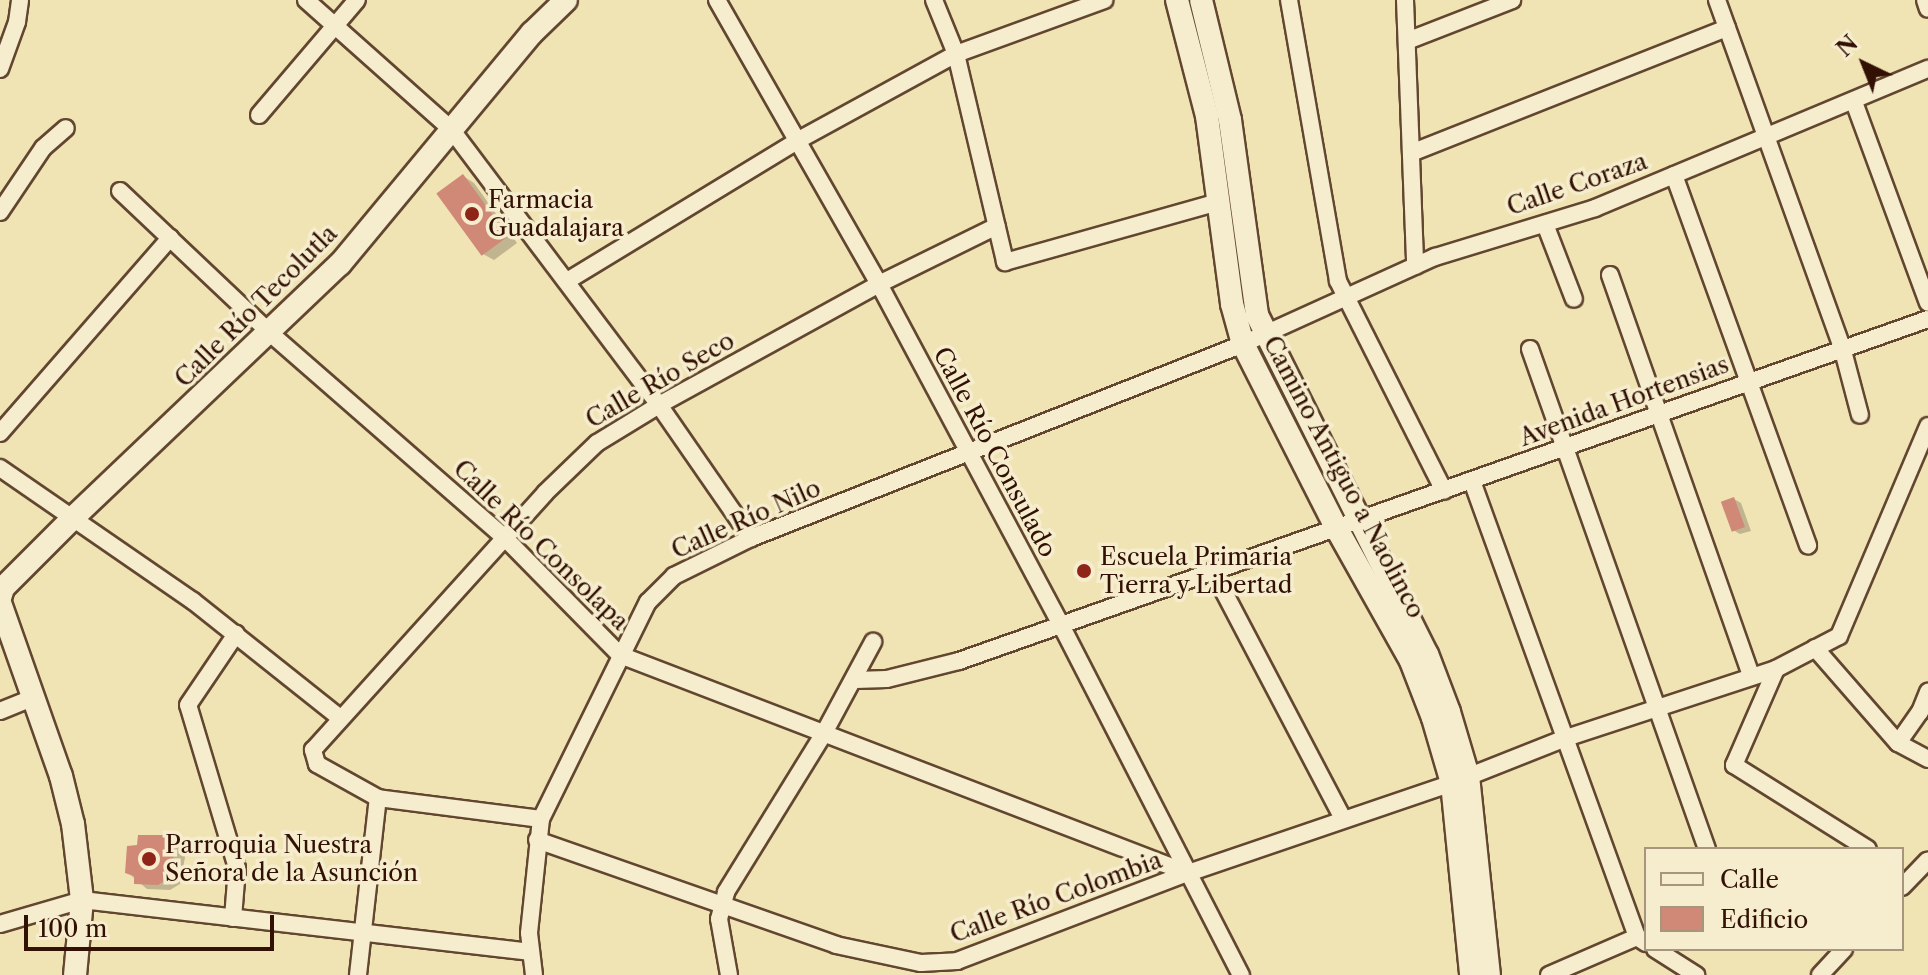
<!DOCTYPE html>
<meta charset="utf-8">
<style>
body{margin:0}
#map{position:relative;width:1928px;height:975px;overflow:hidden;background:#f0e3b4;font-family:"Libre Caslon Text",serif}
div>[style]{position:absolute}
[style*='--x']{left:calc(var(--x)*1px);top:calc(var(--y)*1px);width:calc(var(--w)*1px);rotate:calc(var(--a)*1deg)}
.shadow>*{inset:0;background:#0003}
.building>*{inset:0;background:#d08976;transform-origin:0 0}
.roads{filter:drop-shadow(2px 0 #624630) drop-shadow(-2px 0 #624630) drop-shadow(0 2px #624630) drop-shadow(0 -2px #624630)}
.street>*{height:16px;margin:-8px;padding:0 8px;transform-origin:8px;border-radius:8px;background:#f5edce}
.secondary>*{height:22px;margin:-11px;padding:0 11px;transform-origin:11px;border-radius:11px;background:#f5edce}
.dots>*{width:22px;height:22px;translate:-50% -50%;box-sizing:border-box;border:4px solid #f5edce;border-radius:50%}
span{translate:-50% -50%;white-space:nowrap;text-align:center;line-height:1.15;-webkit-text-stroke:7px #f5edce;paint-order:stroke}
.street-label{font-size:24px;color:#321104}
.poi-label{font-size:24px;color:#321104}
.left{translate:0 -50%;text-align:left}
.legend{position:absolute;left:1644px;top:847px;width:260px;height:104px;box-sizing:border-box;background:#f5edce;border:2px solid #a7957d;margin:0;padding:10px 14px;list-style:none;font-size:24px;color:#321104}
.legend li{display:flex;align-items:center;gap:16px;height:40px}
.legend b{width:40px;border:2px solid #a7957d}
.north{position:absolute;left:1824px;top:24px;width:80px;height:80px;-webkit-text-stroke:6px #f5edce;paint-order:stroke;rotate:317deg;font-size:22px;font-weight:700;line-height:32px;text-align:center;color:#321104}
.north::after{content:'';display:block;margin:auto;width:28px;height:36px;background:#321104;clip-path:polygon(50% 0,100% 100%,50% 72%,0 100%)}
.scale{position:absolute;left:24px;top:915px;width:250px;height:36px;box-sizing:border-box;border:4px solid #321104;border-top:0;padding-left:10px;font-size:24px;line-height:28px;white-space:nowrap;color:#321104;-webkit-text-stroke:6px #f5edce;paint-order:stroke}
</style>
<div id="map">
<div class="shadow">
<div style="clip-path:polygon(463px 176px,474px 183px,517px 243px,494px 260px,483px 254px)"></div>
<div style="clip-path:polygon(1734px 499px,1741px 503px,1751px 531px,1740px 534px,1733px 530px)"></div>
<div style="clip-path:polygon(166px 837px,186px 852px,180px 884px,170px 890px,147px 889px,127px 872px)"></div>
</div>
<div class="building">
<div style="left:463px;top:174px;width:77px;height:33px;rotate:54deg"></div>
<div style="left:1734px;top:497px;width:32px;height:14px;rotate:70deg"></div>
<div style="clip-path:polygon(138px 835px,167px 835px,176px 844px,169px 878px,158px 885px,134px 884px,134px 876px,125px 873px,127px 846px,137px 845px)"></div>
</div>
<div class="roads">
<div class="street">
<div style="--x:306;--y:0;--w:194;--a:41.7"></div>
<div style="--x:451;--y:129;--w:346;--a:53"></div>
<div style="--x:659;--y:405;--w:162;--a:55.3"></div>
<div style="--x:717;--y:0;--w:327;--a:60.3"></div>
<div style="--x:879;--y:284;--w:384;--a:61.9"></div>
<div style="--x:1060;--y:623;--w:396;--a:62.8"></div>
<div style="--x:934;--y:0;--w:58;--a:67.8"></div>
<div style="--x:956;--y:54;--w:214;--a:76.7"></div>
<div style="--x:1005;--y:262;--w:221;--a:-15.7"></div>
<div style="--x:1289;--y:0;--w:285;--a:80.1"></div>
<div style="--x:1338;--y:281;--w:235;--a:63.2"></div>
<div style="--x:1405;--y:0;--w:266;--a:87.8"></div>
<div style="--x:1717;--y:0;--w:369;--a:70.2"></div>
<div style="--x:1842;--y:347;--w:70;--a:75.2"></div>
<div style="--x:1925;--y:0;--w:9;--a:72"></div>
<div style="--x:1407;--y:41;--w:113;--a:-21.3"></div>
<div style="--x:0;--y:69;--w:50;--a:-70.1"></div>
<div style="--x:17;--y:22;--w:22;--a:-82"></div>
<div style="--x:1854;--y:102;--w:214;--a:69.8"></div>
<div style="--x:259;--y:115;--w:151;--a:-49.6"></div>
<div style="--x:1411;--y:153;--w:340;--a:-21.6"></div>
<div style="--x:1674;--y:175;--w:394;--a:70.1"></div>
<div style="--x:120;--y:191;--w:207;--a:43.4"></div>
<div style="--x:270;--y:333;--w:312;--a:41.1"></div>
<div style="--x:505;--y:538;--w:164;--a:45.5"></div>
<div style="--x:620;--y:655;--w:608;--a:21"></div>
<div style="--x:0;--y:212;--w:77;--a:-56.1"></div>
<div style="--x:43;--y:148;--w:30;--a:-41"></div>
<div style="--x:1545;--y:224;--w:80;--a:68.9"></div>
<div style="--x:1610;--y:275;--w:424;--a:70.6"></div>
<div style="--x:567;--y:281;--w:269;--a:-31.3"></div>
<div style="--x:797;--y:141;--w:181;--a:-28.7"></div>
<div style="--x:956;--y:54;--w:158;--a:-20"></div>
<div style="--x:1530;--y:349;--w:530;--a:70.51"></div>
<div style="--x:0;--y:433;--w:259;--a:-48.9"></div>
<div style="--x:0;--y:468;--w:234;--a:34.6"></div>
<div style="--x:193;--y:601;--w:188;--a:38.5"></div>
<div style="--x:1472;--y:481;--w:485;--a:70.1"></div>
<div style="--x:1637;--y:937;--w:11;--a:34"></div>
<div style="--x:1213;--y:571;--w:280;--a:62.3"></div>
<div style="--x:1815;--y:648;--w:126;--a:48.9"></div>
<div style="--x:1898;--y:743;--w:34;--a:28"></div>
<div style="--x:1776;--y:669;--w:105;--a:113.6"></div>
<div style="--x:1734;--y:765;--w:158;--a:32.1"></div>
<div style="--x:855;--y:680;--w:32;--a:-2"></div>
<div style="--x:887;--y:679;--w:74;--a:-14"></div>
<div style="--x:959;--y:661;--w:1028;--a:-19.44"></div>
<div style="--x:0;--y:711;--w:35;--a:-22"></div>
<div style="--x:1898;--y:743;--w:38;--a:-55"></div>
<div style="--x:1920;--y:712;--w:22;--a:-68"></div>
<div style="--x:541;--y:819;--w:164;--a:-172.7"></div>
<div style="--x:378;--y:798;--w:70;--a:-150.9"></div>
<div style="--x:317;--y:764;--w:15;--a:-106"></div>
<div style="--x:313;--y:750;--w:346;--a:-47.9"></div>
<div style="--x:545;--y:493;--w:72;--a:-43.9"></div>
<div style="--x:597;--y:443;--w:73;--a:-31.5"></div>
<div style="--x:659;--y:405;--w:251;--a:-28.8"></div>
<div style="--x:879;--y:284;--w:131;--a:-26.2"></div>
<div style="--x:537;--y:840;--w:317;--a:19.3"></div>
<div style="--x:836;--y:945;--w:87;--a:12"></div>
<div style="--x:921;--y:963;--w:36;--a:-3"></div>
<div style="--x:957;--y:961;--w:247;--a:-20.9"></div>
<div style="--x:1188;--y:873;--w:279;--a:-18.8"></div>
<div style="--x:1452;--y:783;--w:119;--a:-21.6"></div>
<div style="--x:1563;--y:739;--w:224;--a:-18.2"></div>
<div style="--x:1776;--y:669;--w:71;--a:-27.6"></div>
<div style="--x:1839;--y:636;--w:228;--a:-67"></div>
<div style="--x:1902;--y:887;--w:37;--a:-46"></div>
<div style="--x:233;--y:918;--w:50;--a:-85.4"></div>
<div style="--x:237;--y:868;--w:170;--a:-106.7"></div>
<div style="--x:188;--y:705;--w:86;--a:-55.9"></div>
<div style="--x:0;--y:924;--w:85;--a:-16.3"></div>
<div style="--x:82;--y:900;--w:450;--a:6.6"></div>
<div style="--x:1655;--y:949;--w:49;--a:32.4"></div>
<div style="--x:358;--y:975;--w:178;--a:-83.6"></div>
<div style="--x:534;--y:975;--w:42;--a:-96.8"></div>
<div style="--x:529;--y:933;--w:115;--a:-84"></div>
<div style="--x:541;--y:819;--w:242;--a:-63.8"></div>
<div style="--x:648;--y:602;--w:37;--a:-45"></div>
<div style="--x:674;--y:576;--w:86;--a:-26.3"></div>
<div style="--x:751;--y:538;--w:529;--a:-21.52"></div>
<div style="--x:1243;--y:344;--w:211;--a:-24.4"></div>
<div style="--x:1435;--y:257;--w:167;--a:-17"></div>
<div style="--x:1595;--y:208;--w:361;--a:-22.7"></div>
<div style="--x:729;--y:975;--w:57;--a:-100.1"></div>
<div style="--x:719;--y:919;--w:28;--a:-75"></div>
<div style="--x:726;--y:892;--w:185;--a:-58.3"></div>
<div style="--x:823;--y:735;--w:106;--a:-61.7"></div>
<div style="--x:1549;--y:975;--w:96;--a:-23.4"></div>
<div style="--x:1820;--y:975;--w:35;--a:-47"></div>
</div>
<div class="secondary">
<div style="--x:1177;--y:0;--w:120;--a:75.5"></div>
<div style="--x:1207;--y:116;--w:190;--a:82.4"></div>
<div style="--x:1232;--y:304;--w:41;--a:74.6"></div>
<div style="--x:1243;--y:344;--w:208;--a:63.1"></div>
<div style="--x:1337;--y:529;--w:151;--a:60.7"></div>
<div style="--x:1411;--y:661;--w:61;--a:68.9"></div>
<div style="--x:1433;--y:718;--w:68;--a:73.7"></div>
<div style="--x:1452;--y:783;--w:193;--a:84.3"></div>
<div style="--x:1201;--y:0;--w:123;--a:76.4"></div>
<div style="--x:1230;--y:120;--w:197;--a:82.1"></div>
<div style="--x:1257;--y:315;--w:379;--a:63.4"></div>
<div style="--x:1427;--y:654;--w:62;--a:69.2"></div>
<div style="--x:1449;--y:712;--w:67;--a:73.5"></div>
<div style="--x:1468;--y:776;--w:200;--a:84"></div>
<div style="--x:0;--y:598;--w:10;--a:-73"></div>
<div style="--x:3;--y:588;--w:100;--a:-45"></div>
<div style="--x:74;--y:517;--w:367;--a:-43.6"></div>
<div style="--x:340;--y:264;--w:300;--a:-50.3"></div>
<div style="--x:532;--y:33;--w:47;--a:-44.1"></div>
<div style="--x:0;--y:603;--w:183;--a:70.6"></div>
<div style="--x:61;--y:776;--w:49;--a:76"></div>
<div style="--x:73;--y:824;--w:77;--a:83.2"></div>
<div style="--x:82;--y:900;--w:75;--a:95.3"></div>
</div>
</div>
<div class="dots">
<div style="left:472px;top:214px;background:#8f2418"></div>
<div style="left:1084px;top:571px;background:#8f2418"></div>
<div style="left:149px;top:859px;background:#8f2418"></div>
</div>
<div class="street-label">
<span style="left:1577px;top:184px;rotate:-19deg">Calle Coraza</span>
<span style="left:256px;top:306px;rotate:-45deg">Calle Río Tecolutla</span>
<span style="left:660px;top:380px;rotate:-30deg">Calle Río Seco</span>
<span style="left:1624px;top:401px;rotate:-20deg">Avenida Hortensias</span>
<span style="left:995px;top:452px;rotate:62deg">Calle Río Consulado</span>
<span style="left:1344px;top:477px;rotate:62deg">Camino Antiguo a Naolinco</span>
<span style="left:746px;top:519px;rotate:-24deg">Calle Río Nilo</span>
<span style="left:541px;top:545px;rotate:44deg">Calle Río Consolapa</span>
<span style="left:1056px;top:897px;rotate:-20deg">Calle Río Colombia</span>
</div>
<div class="poi-label">
<span class="left" style="left:488px;top:214px">Farmacia<br>Guadalajara</span>
<span class="left" style="left:1100px;top:571px">Escuela Primaria<br>Tierra y Libertad</span>
<span class="left" style="left:165px;top:859px">Parroquia Nuestra<br>Señora de la Asunción</span>
</div>
<ul class="legend">
<li><b style="height:10px;background:#f5edce"></b>Calle</li>
<li><b style="height:22px;background:#d08976"></b>Edificio</li>
</ul>
<div class="north">N</div>
<div class="scale">100 m</div>
</div>
